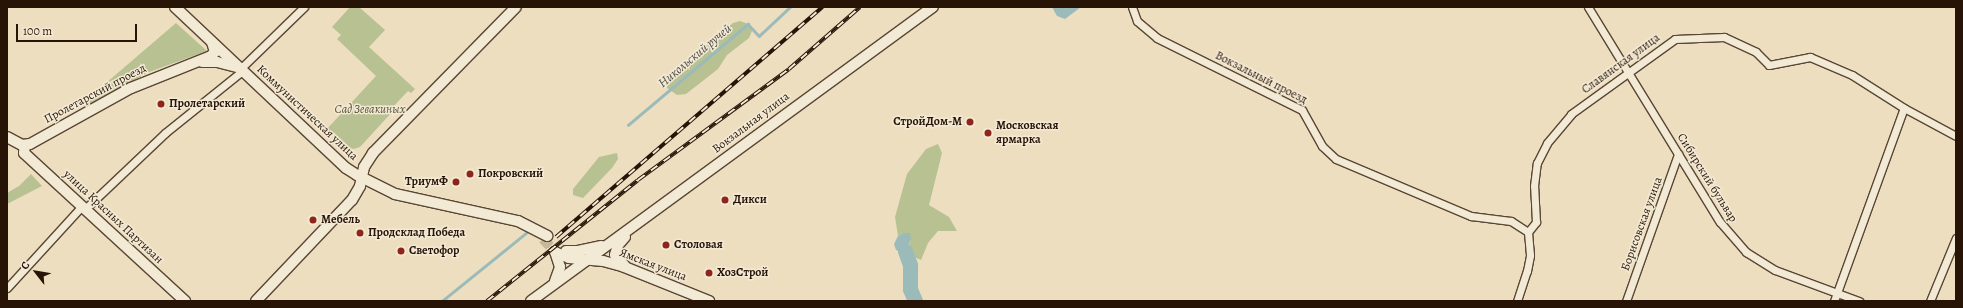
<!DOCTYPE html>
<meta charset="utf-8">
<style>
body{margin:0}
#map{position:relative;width:1963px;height:308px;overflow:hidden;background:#eddebf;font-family:Alegreya,serif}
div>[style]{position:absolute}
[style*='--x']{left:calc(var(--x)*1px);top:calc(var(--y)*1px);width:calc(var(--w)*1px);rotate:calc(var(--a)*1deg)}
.green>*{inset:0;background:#b8c192}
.water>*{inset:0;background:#9bbbba}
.stream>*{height:2.5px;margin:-1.25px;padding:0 1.25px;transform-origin:1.25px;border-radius:1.25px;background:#9bbbba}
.river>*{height:15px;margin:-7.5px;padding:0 7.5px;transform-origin:7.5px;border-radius:7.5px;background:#9bbbba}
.secondary-tunnel>*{height:10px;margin-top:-5px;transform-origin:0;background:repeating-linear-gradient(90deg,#c6b69a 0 10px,transparent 0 15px)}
.roads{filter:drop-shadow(1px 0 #594635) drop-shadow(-1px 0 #594635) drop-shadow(0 1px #594635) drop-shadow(0 -1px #594635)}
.street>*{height:7px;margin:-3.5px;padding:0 3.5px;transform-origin:3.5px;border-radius:3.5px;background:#f3ead5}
.secondary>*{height:10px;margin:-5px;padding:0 5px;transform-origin:5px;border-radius:5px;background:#f3ead5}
.rail>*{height:4px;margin-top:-2px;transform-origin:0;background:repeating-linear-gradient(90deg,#f3ead5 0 8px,#281407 0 16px);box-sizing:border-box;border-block:1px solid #281407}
.dots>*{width:11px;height:11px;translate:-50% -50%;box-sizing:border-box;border:2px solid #f3ead5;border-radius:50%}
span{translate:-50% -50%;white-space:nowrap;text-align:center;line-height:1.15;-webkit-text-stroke:3px #f3ead5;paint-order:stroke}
.street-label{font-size:12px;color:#281407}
.poi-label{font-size:12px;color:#281407;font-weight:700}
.left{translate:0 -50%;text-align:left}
.right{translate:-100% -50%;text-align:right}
.park-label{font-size:12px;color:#5a5138;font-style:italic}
.water-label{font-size:13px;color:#504e46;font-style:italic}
.frame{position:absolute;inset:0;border:8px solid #281407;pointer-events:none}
.north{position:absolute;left:16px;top:252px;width:40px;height:40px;-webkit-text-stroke:3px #f3ead5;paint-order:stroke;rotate:301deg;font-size:11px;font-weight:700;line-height:16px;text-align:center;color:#281407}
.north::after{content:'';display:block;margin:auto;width:14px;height:18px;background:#281407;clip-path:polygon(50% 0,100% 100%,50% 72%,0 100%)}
.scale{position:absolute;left:16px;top:24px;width:121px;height:18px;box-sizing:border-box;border:2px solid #281407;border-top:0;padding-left:5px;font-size:12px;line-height:14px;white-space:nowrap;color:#281407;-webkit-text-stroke:3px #f3ead5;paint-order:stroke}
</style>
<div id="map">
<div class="green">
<div style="clip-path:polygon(350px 7px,359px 7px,385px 30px,369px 47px,415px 89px,411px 93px,408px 91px,391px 109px,393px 111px,360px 147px,354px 149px,349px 148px,326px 130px,376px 76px,337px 39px,341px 35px,332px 27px)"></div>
<div style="clip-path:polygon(740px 21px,748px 24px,752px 31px,749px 38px,727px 55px,718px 69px,686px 94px,677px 95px,667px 88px,667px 78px,733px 23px)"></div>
<div style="clip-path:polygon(176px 23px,207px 51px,149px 72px,88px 105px,85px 101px)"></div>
<div style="clip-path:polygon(938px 144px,942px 153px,929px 205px,949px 217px,957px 231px,938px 231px,928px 243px,921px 260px,914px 257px,908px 247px,911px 240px,903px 233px,898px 236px,895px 217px,907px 174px,926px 149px)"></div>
<div style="clip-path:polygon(617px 153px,618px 159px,612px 168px,583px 198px,573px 195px,573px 189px,599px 157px)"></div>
<div style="clip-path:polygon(31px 174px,42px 186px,7px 204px,7px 193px,19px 186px)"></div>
</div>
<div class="water">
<div style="clip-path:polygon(1052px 7px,1081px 7px,1065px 19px,1057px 16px)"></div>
<div style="clip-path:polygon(903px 233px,910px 233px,911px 240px,905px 251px,901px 252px,896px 250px,894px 244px,898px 236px)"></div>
</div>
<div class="stream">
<div style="--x:628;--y:125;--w:157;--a:-40.1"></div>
<div style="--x:748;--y:24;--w:16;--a:47"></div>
<div style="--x:759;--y:36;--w:42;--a:-43.1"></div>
<div style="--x:442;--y:301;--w:108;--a:-39"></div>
</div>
<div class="river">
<div style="--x:905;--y:251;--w:15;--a:70"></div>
<div style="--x:910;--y:265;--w:24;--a:90"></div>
<div style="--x:910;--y:289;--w:13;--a:67"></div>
</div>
<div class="secondary-tunnel">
<div style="--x:543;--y:239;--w:18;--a:47"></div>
</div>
<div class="roads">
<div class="street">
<div style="--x:1132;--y:7;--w:15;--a:70"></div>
<div style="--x:1137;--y:21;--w:26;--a:40"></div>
<div style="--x:1157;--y:38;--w:162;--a:26.4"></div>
<div style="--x:1302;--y:110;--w:41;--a:60.9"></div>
<div style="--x:1322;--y:146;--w:19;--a:43"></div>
<div style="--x:1336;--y:159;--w:147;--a:22.9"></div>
<div style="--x:1471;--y:216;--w:40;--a:7.1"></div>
<div style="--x:1511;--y:221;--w:20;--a:33"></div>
<div style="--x:1588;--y:7;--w:252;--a:58.5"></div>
<div style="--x:1720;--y:222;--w:40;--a:49"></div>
<div style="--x:1746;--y:252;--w:34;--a:32"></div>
<div style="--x:1775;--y:270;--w:90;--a:20.3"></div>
<div style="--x:240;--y:69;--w:89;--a:-44.1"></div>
<div style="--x:85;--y:209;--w:110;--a:-43.5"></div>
<div style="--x:165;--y:133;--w:99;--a:-38.8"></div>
<div style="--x:7;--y:288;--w:111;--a:-47.6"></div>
<div style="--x:1517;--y:301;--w:32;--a:-72"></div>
<div style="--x:1527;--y:271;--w:16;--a:-79"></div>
<div style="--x:1530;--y:255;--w:23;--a:-95"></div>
<div style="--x:1528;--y:232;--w:13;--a:-51"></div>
<div style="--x:1536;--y:222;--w:36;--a:-93"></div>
<div style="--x:1534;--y:186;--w:23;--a:-83"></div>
<div style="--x:1537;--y:163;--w:22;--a:-63"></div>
<div style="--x:1547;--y:143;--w:38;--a:-50"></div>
<div style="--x:1571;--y:114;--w:128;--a:-35.8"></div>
<div style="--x:1675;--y:39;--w:49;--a:-2.3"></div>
<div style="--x:1724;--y:37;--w:35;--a:25"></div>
<div style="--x:1756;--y:52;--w:18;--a:45"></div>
<div style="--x:1769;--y:65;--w:42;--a:-11"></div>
<div style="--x:1810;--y:57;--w:46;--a:23.2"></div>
<div style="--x:1852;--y:75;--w:62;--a:32.4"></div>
<div style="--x:1904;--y:108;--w:59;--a:28.3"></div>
<div style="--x:1626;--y:301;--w:156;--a:-70.5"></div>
<div style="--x:1834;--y:301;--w:205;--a:-70.1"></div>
<div style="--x:1930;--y:301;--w:68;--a:-67.6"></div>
</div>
<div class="secondary">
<div style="--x:175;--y:7;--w:235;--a:43.3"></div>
<div style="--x:346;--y:168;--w:13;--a:32"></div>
<div style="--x:357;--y:175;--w:42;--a:26.6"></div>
<div style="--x:395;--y:194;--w:126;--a:12.4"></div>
<div style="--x:518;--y:221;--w:33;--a:27"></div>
<div style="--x:202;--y:62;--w:15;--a:0"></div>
<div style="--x:217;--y:62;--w:21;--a:14"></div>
<div style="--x:7;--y:137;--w:17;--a:28"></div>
<div style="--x:22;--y:145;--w:8;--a:-7"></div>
<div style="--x:30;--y:144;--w:115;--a:-29"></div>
<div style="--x:131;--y:88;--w:86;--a:-21.8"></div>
<div style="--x:211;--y:56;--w:6;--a:-45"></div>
<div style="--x:215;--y:52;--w:10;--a:-107"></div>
<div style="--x:25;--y:145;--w:8;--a:97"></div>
<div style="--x:24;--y:153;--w:219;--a:42.6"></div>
<div style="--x:625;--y:237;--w:11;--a:131"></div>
<div style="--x:618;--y:245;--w:10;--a:107"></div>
<div style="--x:615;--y:255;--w:15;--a:48"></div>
<div style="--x:566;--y:251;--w:12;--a:0"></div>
<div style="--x:578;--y:251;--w:24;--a:-12"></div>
<div style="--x:555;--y:252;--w:15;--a:23"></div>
<div style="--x:569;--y:258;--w:34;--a:5"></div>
<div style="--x:603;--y:261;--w:20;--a:15"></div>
<div style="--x:622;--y:266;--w:94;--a:21.9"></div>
<div style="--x:555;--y:281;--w:15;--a:-70"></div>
<div style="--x:560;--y:267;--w:16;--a:-108"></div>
<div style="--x:256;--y:301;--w:139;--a:-46.5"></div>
<div style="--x:352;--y:200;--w:16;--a:-60"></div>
<div style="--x:360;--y:186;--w:19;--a:-78"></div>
<div style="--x:364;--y:167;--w:17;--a:-57"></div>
<div style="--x:373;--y:153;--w:204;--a:-45.6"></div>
<div style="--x:531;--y:301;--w:498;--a:-36.2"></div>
</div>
</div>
<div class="rail">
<div style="--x:556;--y:237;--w:352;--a:-40.8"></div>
<div style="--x:487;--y:301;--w:193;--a:-38.7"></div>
<div style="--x:638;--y:180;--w:187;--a:-36.3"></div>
<div style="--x:789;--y:69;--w:94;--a:-41.1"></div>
</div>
<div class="dots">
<div style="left:161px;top:104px;background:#8f2418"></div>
<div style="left:970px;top:122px;background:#8f2418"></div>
<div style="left:988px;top:133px;background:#8f2418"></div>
<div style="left:470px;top:174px;background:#8f2418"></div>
<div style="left:456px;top:182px;background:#8f2418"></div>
<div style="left:725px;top:200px;background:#8f2418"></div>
<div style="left:313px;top:220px;background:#8f2418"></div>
<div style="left:360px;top:233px;background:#8f2418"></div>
<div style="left:666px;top:245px;background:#8f2418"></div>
<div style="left:401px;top:251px;background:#8f2418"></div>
<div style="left:709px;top:273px;background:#8f2418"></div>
</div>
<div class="street-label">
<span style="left:1621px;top:64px;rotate:-36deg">Славянская улица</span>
<span style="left:1261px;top:78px;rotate:27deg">Вокзальный проезд</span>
<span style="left:95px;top:94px;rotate:-28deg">Пролетарский проезд</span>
<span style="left:307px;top:113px;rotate:43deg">Коммунистическая улица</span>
<span style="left:751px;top:123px;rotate:-37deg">Вокзальная улица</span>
<span style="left:1707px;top:178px;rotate:58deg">Сибирский бульвар</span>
<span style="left:113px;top:217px;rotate:43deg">улица Красных Партизан</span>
<span style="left:1642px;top:224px;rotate:-70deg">Борисовская улица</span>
<span style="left:653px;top:265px;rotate:21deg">Ямская улица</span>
</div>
<div class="poi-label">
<span class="left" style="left:169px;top:104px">Пролетарский</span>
<span class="right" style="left:962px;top:122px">СтройДом-М</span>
<span class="left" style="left:996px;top:133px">Московская<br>ярмарка</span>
<span class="left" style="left:478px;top:174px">Покровский</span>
<span class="right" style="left:448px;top:182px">ТриумФ</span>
<span class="left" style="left:733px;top:200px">Дикси</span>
<span class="left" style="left:321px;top:220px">Мебель</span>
<span class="left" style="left:368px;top:233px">Продсклад Победа</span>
<span class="left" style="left:674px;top:245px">Столовая</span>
<span class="left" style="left:409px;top:251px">Светофор</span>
<span class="left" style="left:717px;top:273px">ХозСтрой</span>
</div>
<div class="park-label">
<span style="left:370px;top:110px">Сад Зевакиных</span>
</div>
<div class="water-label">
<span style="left:695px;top:56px;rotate:-40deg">Никольский ручей</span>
</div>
<div class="frame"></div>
<div class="north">С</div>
<div class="scale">100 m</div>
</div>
